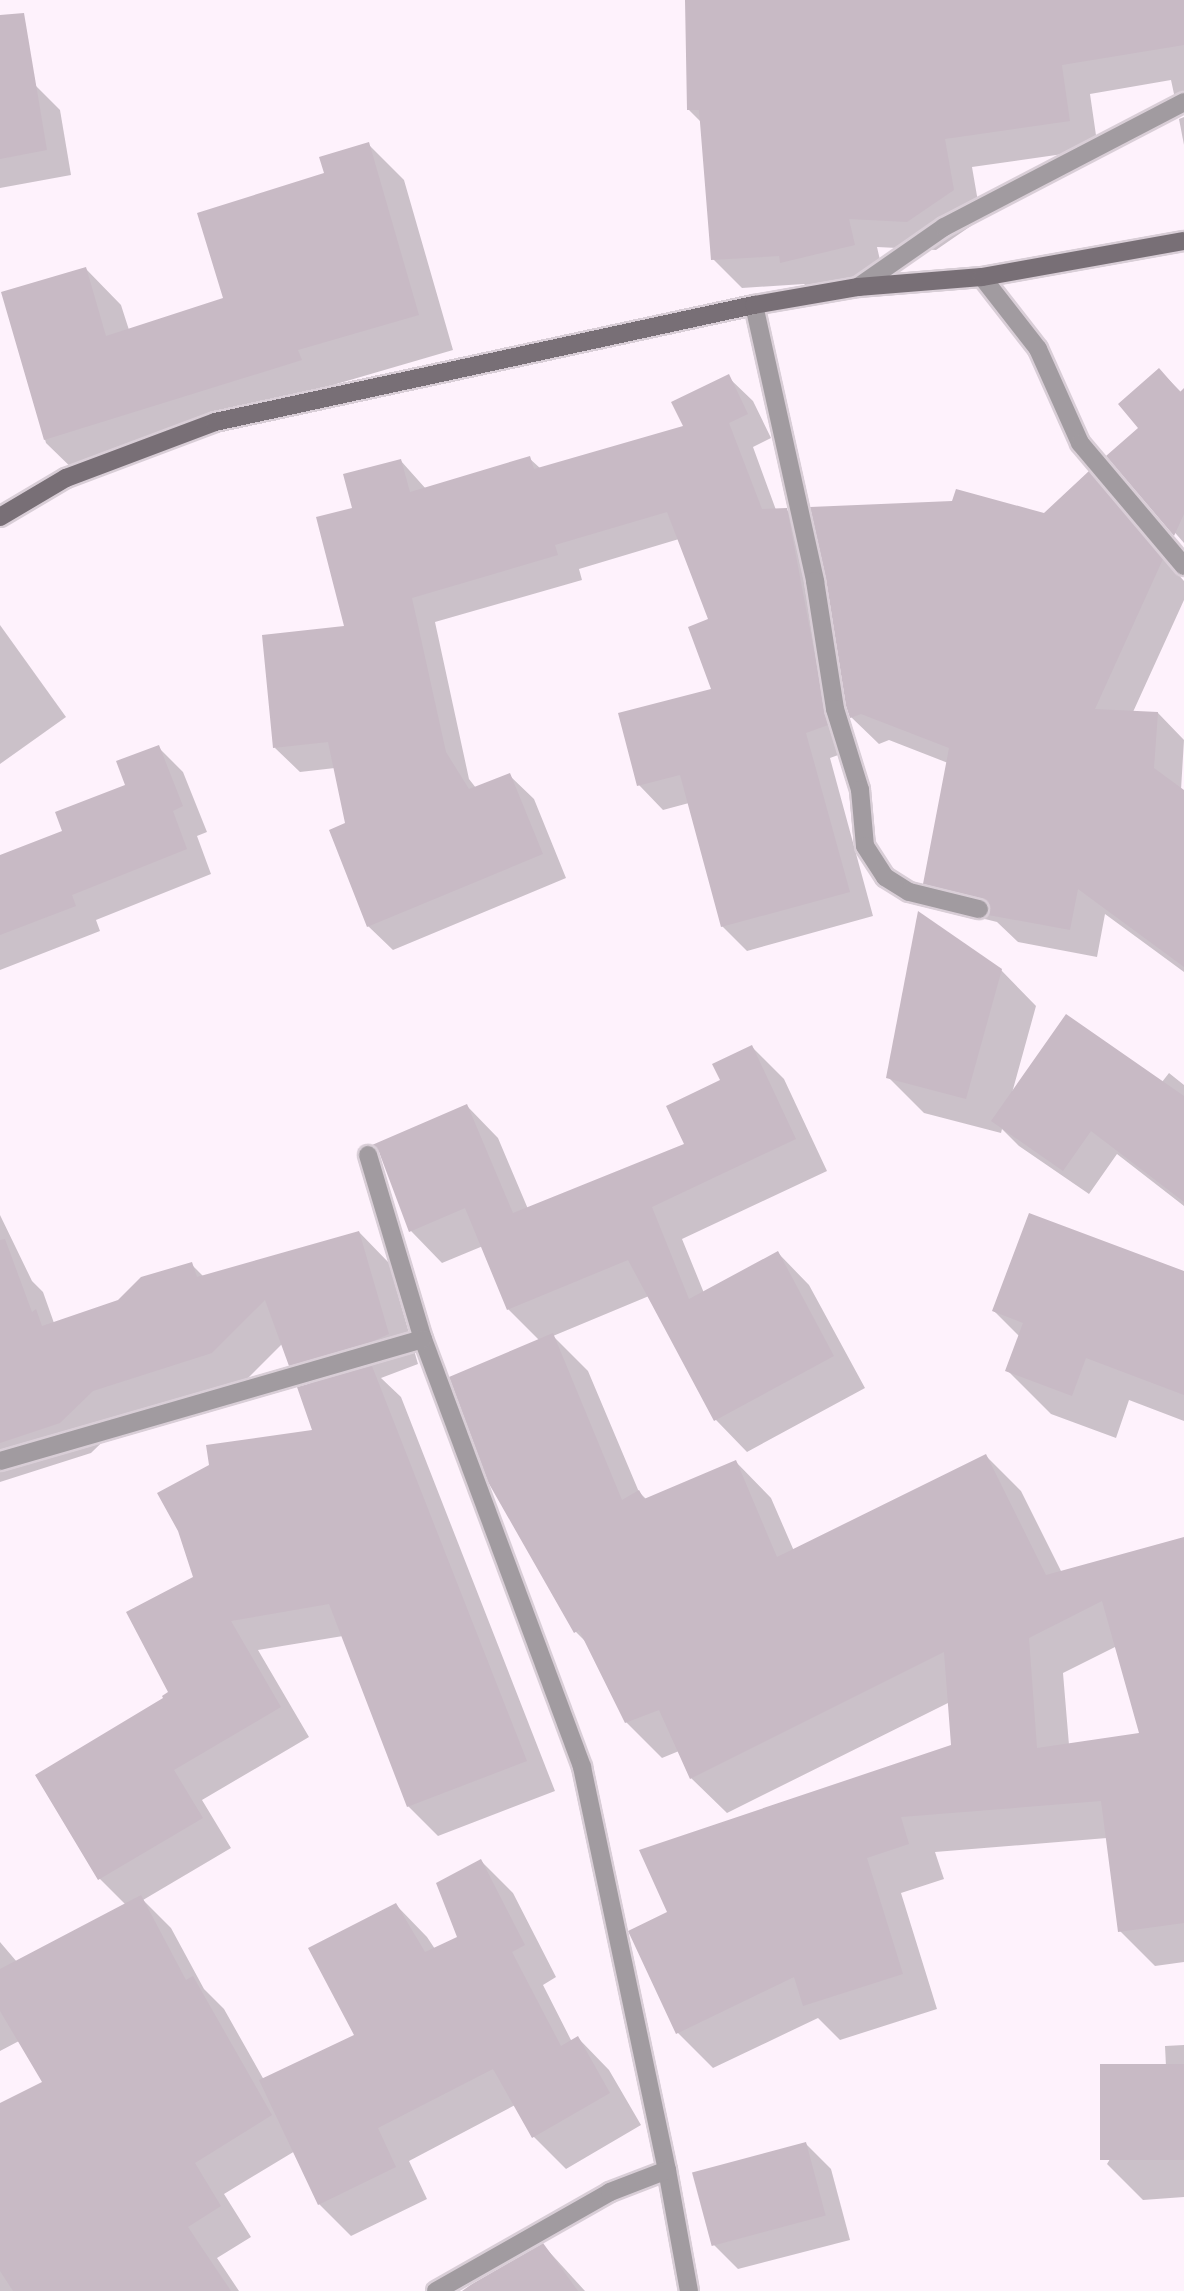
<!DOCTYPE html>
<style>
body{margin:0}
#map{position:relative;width:1184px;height:2291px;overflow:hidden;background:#fef2fc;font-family:"Nunito Sans",sans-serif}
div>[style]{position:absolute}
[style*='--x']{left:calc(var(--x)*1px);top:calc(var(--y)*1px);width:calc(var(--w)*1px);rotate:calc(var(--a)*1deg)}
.shadow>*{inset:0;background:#0003}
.building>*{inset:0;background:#c8bac5;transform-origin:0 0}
.roads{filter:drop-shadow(2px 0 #d9ced7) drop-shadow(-2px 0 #d9ced7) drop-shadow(0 2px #d9ced7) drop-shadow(0 -2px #d9ced7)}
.street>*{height:18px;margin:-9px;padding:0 9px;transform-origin:9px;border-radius:9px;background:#a19ba0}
.secondary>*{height:18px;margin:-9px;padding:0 9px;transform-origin:9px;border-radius:9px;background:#786f76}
span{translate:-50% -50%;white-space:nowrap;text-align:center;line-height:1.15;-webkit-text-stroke:5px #fff;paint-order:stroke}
</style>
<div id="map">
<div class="shadow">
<div style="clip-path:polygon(686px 0,1184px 0,1184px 105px,1174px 94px,1171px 80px,1090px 94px,1098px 149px,972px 167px,981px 219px,936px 250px,877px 247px,883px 273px,811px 290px,804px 284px,742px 288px,713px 259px,702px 123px,689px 110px)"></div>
<div style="clip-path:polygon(35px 85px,60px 110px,71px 175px,0 188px,0 91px)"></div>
<div style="clip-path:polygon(1184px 117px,1184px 145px,1179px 119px)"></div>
<div style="clip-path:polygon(368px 144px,404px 180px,453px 350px,333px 385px,336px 396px,133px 459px,82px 478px,46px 443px,3px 293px,86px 269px,121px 305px,129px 330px,225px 299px,326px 174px)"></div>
<div style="clip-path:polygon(1159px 370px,1184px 395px,1184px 543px,1108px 456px,1141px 428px)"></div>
<div style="clip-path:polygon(728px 377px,753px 401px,771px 438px,753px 447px,776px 510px,786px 509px,811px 534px,852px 750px,830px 758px,873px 916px,747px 951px,722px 926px,689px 803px,663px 810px,639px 785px,713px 690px,710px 621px,679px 539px,579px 569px,582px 580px,435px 622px,469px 779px,476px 788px,509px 775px,534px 799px,566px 878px,393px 950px,368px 926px,335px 768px,300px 772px,275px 748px,346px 627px,354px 509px,401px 461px,426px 489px,529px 458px,541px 469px,686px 427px)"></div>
<div style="clip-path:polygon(1089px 473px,1184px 581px,1184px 600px,1133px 712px,1158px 713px,1184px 740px,1181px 790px,1184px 793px,1184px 972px,1105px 914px,1097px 957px,1018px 942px,997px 922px,953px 911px,925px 883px,948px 763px,889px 740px,879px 744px,851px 717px,1045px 515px)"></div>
<div style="clip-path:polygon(0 625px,66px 717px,0 764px)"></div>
<div style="clip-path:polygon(158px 747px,183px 772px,207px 832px,197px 836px,211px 874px,96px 920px,100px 931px,0 970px,0 856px,65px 832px,128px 786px)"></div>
<div style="clip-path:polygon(1001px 970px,1036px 1006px,1012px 1093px,1162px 1082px,1169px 1073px,1184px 1085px,1184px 1206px,1117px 1154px,1089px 1194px,1019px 1146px,1002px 1129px,1001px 1133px,924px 1113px,888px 1077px)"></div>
<div style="clip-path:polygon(evenodd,752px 1047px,784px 1079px,827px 1171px,682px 1239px,704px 1293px,778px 1253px,809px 1285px,865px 1388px,747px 1452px,716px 1420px,649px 1296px,553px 1336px,588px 1371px,639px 1492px,647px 1500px,736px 1462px,771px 1498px,794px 1551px,986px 1456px,1021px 1491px,1062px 1573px,1184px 1539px,1184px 1962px,1155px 1966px,1120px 1931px,1107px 1838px,935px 1852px,944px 1879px,901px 1893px,937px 2009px,840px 2040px,818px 2018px,713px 2068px,678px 2033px,669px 1913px,953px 1746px,950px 1702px,727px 1813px,691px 1778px,679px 1751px,662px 1758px,626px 1722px,588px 1644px,576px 1632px,540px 1341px,508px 1309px,483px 1246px,442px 1263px,411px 1231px,467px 1106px,498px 1138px,528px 1209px,686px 1145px,722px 1081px,752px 1047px,1117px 1646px,1141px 1734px,1069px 1745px,1063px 1673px,1117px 1646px)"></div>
<div style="clip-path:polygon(0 1215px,32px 1281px,43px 1292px,54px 1323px,119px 1302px,191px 1264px,204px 1277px,359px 1232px,389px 1263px,418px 1364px,381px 1378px,401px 1397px,555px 1791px,438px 1836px,408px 1806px,343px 1636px,258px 1650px,309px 1737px,202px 1800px,231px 1848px,143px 1900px,171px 1928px,204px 1989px,224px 2009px,264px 2080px,356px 2036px,396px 1905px,427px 1937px,435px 1949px,459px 1937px,481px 1861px,513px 1893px,556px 1977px,543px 1985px,572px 2042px,578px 2038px,609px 2070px,641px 2125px,566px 2169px,534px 2137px,515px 2105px,409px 2161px,427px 2199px,351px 2236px,319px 2204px,295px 2151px,224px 2194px,251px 2237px,217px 2258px,239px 2291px,0 2291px,0 2105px,44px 2082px,19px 2041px,0 2051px,0 1942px,17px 1962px,126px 1905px,100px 1879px,38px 1775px,165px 1699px,171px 1693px,195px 1578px,315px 1432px,311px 1385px,290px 1365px,283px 1343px,243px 1383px,124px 1421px,91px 1453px,0 1482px)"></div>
<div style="clip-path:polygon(1184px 1273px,1184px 1421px,1129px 1400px,1116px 1438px,1051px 1414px,1007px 1370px,1020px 1337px,994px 1311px)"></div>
<div style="clip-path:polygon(1184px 2045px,1184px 2197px,1143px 2200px,1107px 2164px,1166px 2067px,1165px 2046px)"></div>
<div style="clip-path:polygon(806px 2144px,831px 2169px,850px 2240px,738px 2269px,713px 2244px)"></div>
<div style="clip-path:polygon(543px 2245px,585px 2291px,465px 2291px)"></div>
</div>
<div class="building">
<div style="clip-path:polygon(685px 0,1184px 0,1184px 45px,1062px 65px,1070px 121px,945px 139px,954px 190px,907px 222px,849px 219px,855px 245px,780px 263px,779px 256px,711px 260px,699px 110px,687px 110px)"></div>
<div style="clip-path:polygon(24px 13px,47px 150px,0 159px,0 15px)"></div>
<div style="clip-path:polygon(369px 142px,419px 315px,298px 350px,302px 360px,44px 440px,1px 292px,86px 267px,106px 336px,223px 298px,197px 213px,324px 173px,319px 157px)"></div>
<div style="clip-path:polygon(1159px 368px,1180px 392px,1184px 388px,1184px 514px,1174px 536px,1106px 456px,1138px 428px,1118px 404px)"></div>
<div style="clip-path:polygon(729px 374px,748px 414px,729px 423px,762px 509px,787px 508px,828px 725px,806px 733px,850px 892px,721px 927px,680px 775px,637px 786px,618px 713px,711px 689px,688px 627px,708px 619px,667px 512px,555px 545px,558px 555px,412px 598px,446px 752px,469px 789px,510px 773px,543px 854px,367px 927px,329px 830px,345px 823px,328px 742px,273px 748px,262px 635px,344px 626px,316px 517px,352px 508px,343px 474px,401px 459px,410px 492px,530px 456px,534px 469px,683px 426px,671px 402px)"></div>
<div style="clip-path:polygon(1089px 471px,1163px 559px,1095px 709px,1158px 712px,1154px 768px,1184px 790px,1184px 967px,1078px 889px,1070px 930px,988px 915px,990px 905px,982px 898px,923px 884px,949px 748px,861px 714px,850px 718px,846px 706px,826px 579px,810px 507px,952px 501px,956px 489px,1044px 513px)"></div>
<div style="clip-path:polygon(159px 745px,183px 806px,173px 811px,187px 849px,72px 895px,76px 906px,0 935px,0 855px,62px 831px,55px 812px,125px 785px,116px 761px)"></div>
<div style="clip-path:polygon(918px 911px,1002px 969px,966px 1099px,886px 1078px)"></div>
<div style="clip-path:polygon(1066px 1014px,1184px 1096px,1184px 1202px,1091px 1131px,1063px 1171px,991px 1121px)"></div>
<div style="clip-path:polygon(752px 1045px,796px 1139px,652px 1207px,689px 1299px,778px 1251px,834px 1356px,714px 1421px,628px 1260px,507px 1310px,465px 1208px,409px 1232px,379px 1152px,372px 1145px,467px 1104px,513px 1213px,684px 1144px,666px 1106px,720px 1080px,712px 1064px)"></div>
<div style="clip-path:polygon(1029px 1213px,1184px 1271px,1184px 1395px,1086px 1358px,1072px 1396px,1005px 1371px,1023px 1323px,992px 1311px)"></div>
<div style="clip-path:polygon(359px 1231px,389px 1334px,371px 1342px,289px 1366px,265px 1300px,212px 1353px,93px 1391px,60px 1423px,0 1443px,0 1240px,5px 1239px,32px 1312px,36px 1309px,42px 1326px,118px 1300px,141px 1277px,192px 1262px,197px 1277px)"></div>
<div style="clip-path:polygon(evenodd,553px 1333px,622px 1500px,639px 1490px,644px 1499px,736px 1460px,777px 1557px,986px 1454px,1046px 1575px,1184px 1537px,1184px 1923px,1118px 1932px,1101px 1801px,901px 1817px,909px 1844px,867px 1858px,903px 1974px,803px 2006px,794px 1977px,676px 2034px,628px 1931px,667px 1912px,639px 1850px,951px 1745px,944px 1652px,690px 1779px,659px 1710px,625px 1723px,579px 1630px,574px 1633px,488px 1482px,449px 1377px,553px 1333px,1102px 1601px,1139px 1733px,1037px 1748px,1029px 1638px,1102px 1601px)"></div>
<div style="clip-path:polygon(372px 1366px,527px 1761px,407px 1807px,329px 1604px,231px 1621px,281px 1707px,174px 1770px,203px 1818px,98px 1880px,35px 1775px,163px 1698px,162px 1696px,168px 1692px,126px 1612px,193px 1577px,178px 1531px,157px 1493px,209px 1465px,206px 1445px,312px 1430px,297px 1387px)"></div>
<div style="clip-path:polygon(481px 1859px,525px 1945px,512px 1952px,561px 2046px,578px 2036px,610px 2093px,532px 2138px,493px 2069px,378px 2128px,396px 2167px,318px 2205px,259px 2080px,354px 2035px,308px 1948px,396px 1903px,425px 1952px,457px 1937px,436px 1883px)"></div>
<div style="clip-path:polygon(141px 1895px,186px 1980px,193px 1976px,272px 2115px,195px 2163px,221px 2206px,188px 2227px,231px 2291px,13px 2291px,0 2271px,0 2103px,42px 2082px,0 2011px,0 1969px)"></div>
<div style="left:1184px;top:2064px;width:96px;height:84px;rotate:90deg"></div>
<div style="left:806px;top:2142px;width:76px;height:118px;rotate:75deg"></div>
<div style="clip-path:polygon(543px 2243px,578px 2291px,462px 2291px,472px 2284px)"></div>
</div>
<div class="roads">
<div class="street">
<div style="--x:982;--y:277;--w:91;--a:52.1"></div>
<div style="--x:1038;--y:349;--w:103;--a:65.9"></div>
<div style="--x:1080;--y:443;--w:161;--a:49.8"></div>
<div style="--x:858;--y:287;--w:105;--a:-34.9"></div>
<div style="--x:944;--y:227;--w:271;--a:-27.5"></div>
<div style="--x:754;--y:305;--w:283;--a:77.5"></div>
<div style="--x:815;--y:581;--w:130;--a:81.1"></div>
<div style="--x:835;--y:709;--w:85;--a:72.8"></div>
<div style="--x:860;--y:790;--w:56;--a:84.9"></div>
<div style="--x:865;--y:846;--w:37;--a:57"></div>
<div style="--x:885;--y:877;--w:28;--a:32"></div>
<div style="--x:909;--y:892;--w:72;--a:13.7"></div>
<div style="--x:368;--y:1155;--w:192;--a:73.4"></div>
<div style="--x:423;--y:1339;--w:457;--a:69.6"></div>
<div style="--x:582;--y:1767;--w:412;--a:78.1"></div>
<div style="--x:667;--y:2170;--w:123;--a:79.7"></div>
<div style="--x:0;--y:1461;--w:440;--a:-16.1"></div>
<div style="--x:436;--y:2291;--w:200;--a:-29.6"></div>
<div style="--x:610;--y:2192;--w:61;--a:-21.1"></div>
</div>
<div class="secondary">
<div style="--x:0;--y:517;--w:77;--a:-30.6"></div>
<div style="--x:66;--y:478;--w:159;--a:-20.6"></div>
<div style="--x:215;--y:422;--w:552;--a:-12.25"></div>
<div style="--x:754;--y:305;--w:106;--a:-9.8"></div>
<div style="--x:858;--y:287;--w:124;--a:-4.6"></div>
<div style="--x:982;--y:277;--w:205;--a:-10.1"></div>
</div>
</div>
</div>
